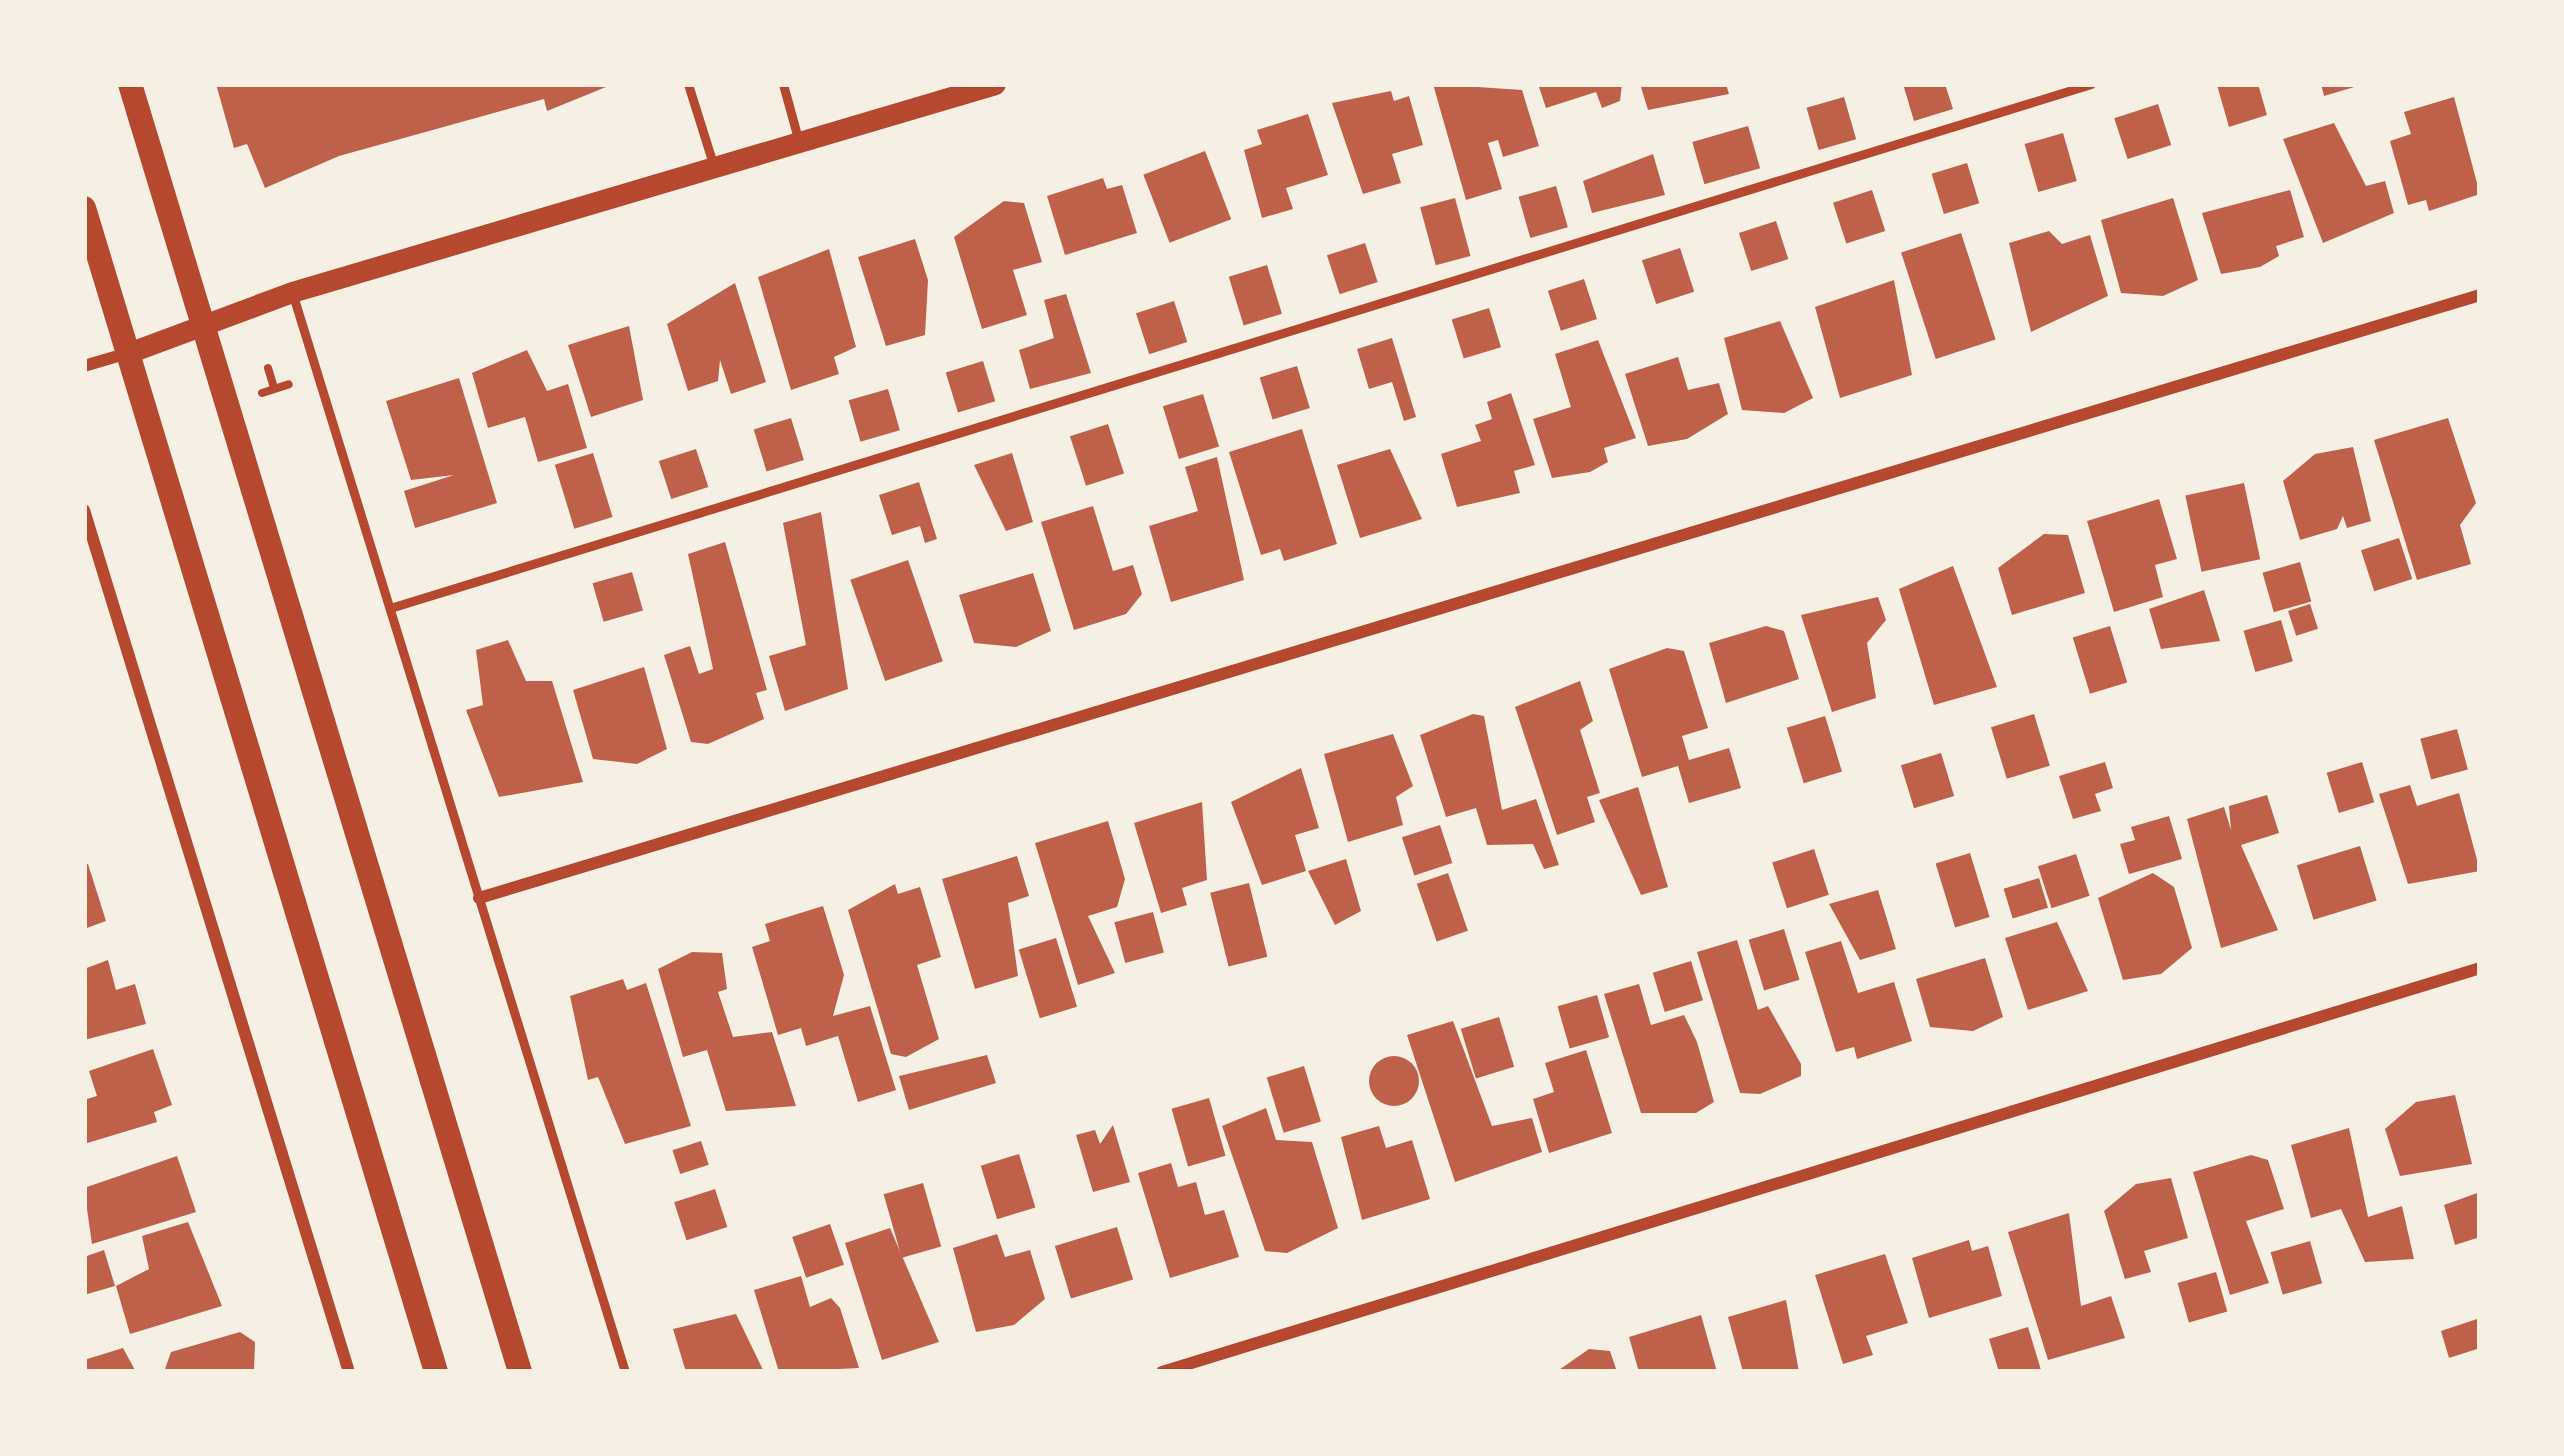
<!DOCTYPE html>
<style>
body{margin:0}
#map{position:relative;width:2564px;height:1456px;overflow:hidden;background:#f6efe4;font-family:Rubik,sans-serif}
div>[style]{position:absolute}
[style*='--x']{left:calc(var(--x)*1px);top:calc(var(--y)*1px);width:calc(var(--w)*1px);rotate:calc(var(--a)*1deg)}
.building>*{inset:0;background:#bf614a;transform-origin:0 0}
.round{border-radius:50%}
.path>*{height:8px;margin:-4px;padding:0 4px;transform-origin:4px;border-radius:4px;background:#b5482f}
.service>*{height:9px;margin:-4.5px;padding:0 4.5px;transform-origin:4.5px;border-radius:4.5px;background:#b5482f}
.minor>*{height:12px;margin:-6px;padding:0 6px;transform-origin:6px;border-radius:6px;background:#b5482f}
.tertiary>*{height:21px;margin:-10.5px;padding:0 10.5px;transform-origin:10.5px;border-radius:10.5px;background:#b5482f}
.secondary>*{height:24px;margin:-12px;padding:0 12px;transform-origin:12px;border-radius:12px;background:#b5482f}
span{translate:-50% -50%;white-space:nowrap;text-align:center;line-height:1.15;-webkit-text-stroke:12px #f6efe4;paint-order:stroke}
.frame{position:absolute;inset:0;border:87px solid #f6efe4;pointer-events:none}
</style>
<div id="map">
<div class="building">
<div style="clip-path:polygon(216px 84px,611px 84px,611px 85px,547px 111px,544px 99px,339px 156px,265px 188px,247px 144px,234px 148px)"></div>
<div style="clip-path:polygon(1433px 84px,1522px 90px,1539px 146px,1503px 157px,1498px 140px,1488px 143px,1502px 189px,1466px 200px)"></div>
<div style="clip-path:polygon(1538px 84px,1622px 84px,1620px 101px,1602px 108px,1596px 92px,1546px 108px)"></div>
<div style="clip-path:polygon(1640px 84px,1726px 84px,1729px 94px,1648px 110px)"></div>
<div style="clip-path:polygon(1903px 84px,1945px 84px,1953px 109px,1914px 121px)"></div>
<div style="clip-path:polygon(2258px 84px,2267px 115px,2229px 127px,2217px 85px)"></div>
<div style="clip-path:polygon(2321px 84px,2361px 84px,2361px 85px,2324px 96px)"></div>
<div style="clip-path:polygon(1391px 91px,1394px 101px,1409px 96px,1423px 145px,1392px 154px,1401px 183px,1363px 194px,1332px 103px)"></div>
<div style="left:1844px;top:97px;width:44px;height:39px;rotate:74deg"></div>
<div style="clip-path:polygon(2454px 97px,2480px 194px,2429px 211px,2426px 200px,2408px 205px,2390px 141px,2411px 134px,2404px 112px)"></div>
<div style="left:2158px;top:104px;width:43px;height:46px;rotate:72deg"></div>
<div style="clip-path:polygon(1308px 114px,1328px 175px,1286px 188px,1293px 209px,1262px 218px,1244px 150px,1262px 144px,1257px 130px)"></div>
<div style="clip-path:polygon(2334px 123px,2366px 186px,2385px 181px,2394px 213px,2323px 243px,2283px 139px)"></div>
<div style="left:1748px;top:126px;width:44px;height:58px;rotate:74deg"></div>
<div style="left:2063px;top:133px;width:50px;height:40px;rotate:74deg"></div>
<div style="left:1205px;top:151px;width:73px;height:66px;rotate:69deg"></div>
<div style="clip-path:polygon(1653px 154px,1665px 195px,1592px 213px,1583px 181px)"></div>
<div style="left:1967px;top:163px;width:42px;height:37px;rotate:73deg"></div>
<div style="clip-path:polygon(1103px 178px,1107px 189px,1122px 185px,1137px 233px,1065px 255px,1047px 196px)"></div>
<div style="left:1556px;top:186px;width:43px;height:39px;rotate:74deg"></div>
<div style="left:1872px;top:190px;width:43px;height:41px;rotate:72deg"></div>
<div style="clip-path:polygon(2290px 190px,2304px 237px,2276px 246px,2279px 256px,2260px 267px,2221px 274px,2202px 213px)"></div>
<div style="left:1455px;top:198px;width:60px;height:36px;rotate:75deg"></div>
<div style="clip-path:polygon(2173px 198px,2198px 280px,2163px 296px,2121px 293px,2101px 220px)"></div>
<div style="clip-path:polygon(1004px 201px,1024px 203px,1042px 262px,1013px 270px,1027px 315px,982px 329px,954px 237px)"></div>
<div style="left:1776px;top:221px;width:40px;height:39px;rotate:72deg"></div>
<div style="clip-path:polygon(2049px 231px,2062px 244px,2090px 235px,2108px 296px,2031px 332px,2009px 243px)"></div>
<div style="left:1961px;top:233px;width:112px;height:63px;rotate:72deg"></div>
<div style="clip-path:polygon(915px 239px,928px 280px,925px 335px,886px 346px,858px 257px)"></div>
<div style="left:1365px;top:243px;width:41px;height:40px;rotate:72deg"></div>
<div style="left:1680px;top:248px;width:46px;height:40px;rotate:72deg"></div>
<div style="clip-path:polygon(829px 249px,856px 347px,834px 357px,839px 374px,791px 390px,758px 277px)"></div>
<div style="left:1267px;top:265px;width:51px;height:40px;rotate:73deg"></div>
<div style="left:1584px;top:279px;width:42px;height:38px;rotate:72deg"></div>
<div style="clip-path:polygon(1894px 280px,1912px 375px,1840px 398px,1815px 307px)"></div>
<div style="clip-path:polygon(735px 283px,766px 382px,731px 394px,720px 360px,718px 381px,688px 391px,667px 324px)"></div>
<div style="clip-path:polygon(1066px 294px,1091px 373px,1030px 389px,1019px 350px,1054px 338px,1044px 300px)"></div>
<div style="left:1174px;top:301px;width:43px;height:40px;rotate:72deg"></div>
<div style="left:1489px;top:308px;width:41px;height:39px;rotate:73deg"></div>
<div style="clip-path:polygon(1780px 321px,1813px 398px,1784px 413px,1742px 410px,1724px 338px)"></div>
<div style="clip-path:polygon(629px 326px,643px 400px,591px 417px,568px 345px)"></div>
<div style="clip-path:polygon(1392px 338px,1416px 417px,1404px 421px,1392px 382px,1369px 389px,1357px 349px)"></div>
<div style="clip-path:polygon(1598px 340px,1636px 438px,1604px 448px,1608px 462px,1590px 472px,1552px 478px,1533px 419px,1571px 407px,1555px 354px)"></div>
<div style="clip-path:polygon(527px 350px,547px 391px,568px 384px,587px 448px,538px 462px,525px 417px,488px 428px,472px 373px)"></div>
<div style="clip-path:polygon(1678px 357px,1688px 390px,1719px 383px,1728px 414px,1687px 439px,1648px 446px,1625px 374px)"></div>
<div style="left:983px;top:361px;width:42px;height:39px;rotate:73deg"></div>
<div style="left:1297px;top:366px;width:44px;height:39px;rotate:73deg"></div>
<div style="clip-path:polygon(459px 378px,497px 503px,415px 528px,404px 491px,454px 475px,411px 480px,386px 401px)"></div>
<div style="left:888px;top:389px;width:43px;height:41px;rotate:74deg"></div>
<div style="clip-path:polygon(1511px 393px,1535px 465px,1514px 471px,1520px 493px,1457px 507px,1441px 454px,1481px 441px,1475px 425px,1492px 419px,1487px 402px)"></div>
<div style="left:1203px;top:394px;width:55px;height:42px;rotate:73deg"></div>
<div style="left:791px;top:418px;width:44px;height:39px;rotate:73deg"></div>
<div style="clip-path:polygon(2448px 418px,2476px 503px,2460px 525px,2471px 564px,2417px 580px,2374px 440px)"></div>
<div style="left:1108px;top:424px;width:52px;height:40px;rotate:72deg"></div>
<div style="clip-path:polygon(1302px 429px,1337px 544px,1284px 561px,1280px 549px,1261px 555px,1229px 452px)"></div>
<div style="clip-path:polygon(2353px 447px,2371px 521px,2347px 528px,2343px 516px,2337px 529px,2300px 540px,2283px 481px,2315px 454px)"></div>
<div style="left:696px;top:449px;width:40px;height:39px;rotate:72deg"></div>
<div style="clip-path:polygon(1390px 449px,1422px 519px,1360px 538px,1337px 465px)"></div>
<div style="left:593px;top:453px;width:67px;height:40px;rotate:73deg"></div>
<div style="clip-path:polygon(1012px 453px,1033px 522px,1006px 531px,974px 465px)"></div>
<div style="clip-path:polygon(1217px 457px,1244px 580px,1171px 602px,1149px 526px,1198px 511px,1185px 467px)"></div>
<div style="clip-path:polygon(919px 482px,937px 539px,925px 543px,920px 526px,892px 535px,879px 495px)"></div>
<div style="left:2244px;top:483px;width:78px;height:60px;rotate:78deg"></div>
<div style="clip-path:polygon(2159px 499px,2177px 559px,2155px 565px,2163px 597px,2114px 612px,2087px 521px)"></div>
<div style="clip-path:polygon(1093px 506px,1113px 571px,1133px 565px,1142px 594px,1126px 614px,1074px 630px,1041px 522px)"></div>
<div style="clip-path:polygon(821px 512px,848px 689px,785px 711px,769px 656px,806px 645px,783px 523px)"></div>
<div style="clip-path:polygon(2044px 534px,2068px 535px,2085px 593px,2012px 615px,1998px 568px)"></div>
<div style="left:2399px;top:538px;width:43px;height:40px;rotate:72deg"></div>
<div style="clip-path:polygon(725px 542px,767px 690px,756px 693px,764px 719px,708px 744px,691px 742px,664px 655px,690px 646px,699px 674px,713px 669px,688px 554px)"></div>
<div style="left:908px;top:560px;width:107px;height:61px;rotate:71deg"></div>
<div style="left:2300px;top:562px;width:41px;height:39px;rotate:74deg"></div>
<div style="clip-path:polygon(1953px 566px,1997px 687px,1934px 705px,1899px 589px)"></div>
<div style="left:632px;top:572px;width:40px;height:41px;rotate:74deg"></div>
<div style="clip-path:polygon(1033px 573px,1051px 631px,1016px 647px,974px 643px,959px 595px)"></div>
<div style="clip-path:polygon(2204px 590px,2220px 641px,2161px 649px,2149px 609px)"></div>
<div style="clip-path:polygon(1878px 597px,1886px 620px,1867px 643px,1876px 698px,1832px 712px,1801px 615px)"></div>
<div style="left:2310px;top:604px;width:26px;height:23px;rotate:72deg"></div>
<div style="left:2281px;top:620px;width:43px;height:39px;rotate:74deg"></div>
<div style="clip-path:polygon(1766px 626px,1784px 631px,1799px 679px,1726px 703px,1709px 643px)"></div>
<div style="left:2110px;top:626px;width:59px;height:39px;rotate:73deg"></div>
<div style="clip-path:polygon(508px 640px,526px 681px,552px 681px,583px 782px,499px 797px,466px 710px,483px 705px,476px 650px)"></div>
<div style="clip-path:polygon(1667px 648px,1684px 651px,1708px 728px,1682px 736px,1689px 760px,1729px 748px,1741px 788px,1689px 803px,1678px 766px,1642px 777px,1609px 669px)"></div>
<div style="clip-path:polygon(644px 667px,667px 749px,637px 764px,593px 759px,573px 690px)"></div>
<div style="clip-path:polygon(1580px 681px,1593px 721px,1580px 730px,1600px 793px,1587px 797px,1595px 822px,1557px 835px,1515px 707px)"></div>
<div style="clip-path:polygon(1473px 714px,1484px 716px,1502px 810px,1536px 799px,1559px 865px,1544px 869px,1533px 844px,1487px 845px,1476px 808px,1446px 817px,1420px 735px)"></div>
<div style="left:2034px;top:714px;width:54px;height:45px;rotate:73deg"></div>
<div style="left:1825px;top:716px;width:58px;height:40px;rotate:73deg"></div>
<div style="left:2457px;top:729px;width:42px;height:38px;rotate:75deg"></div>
<div style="clip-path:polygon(1393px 734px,1413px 786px,1396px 797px,1403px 825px,1348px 842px,1324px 754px)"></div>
<div style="left:1941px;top:753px;width:45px;height:42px;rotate:73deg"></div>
<div style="clip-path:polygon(2105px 762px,2113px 788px,2095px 794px,2101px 811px,2073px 819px,2059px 776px)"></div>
<div style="left:2362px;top:762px;width:42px;height:37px;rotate:73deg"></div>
<div style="clip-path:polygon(1301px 768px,1319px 828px,1295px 835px,1306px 871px,1262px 885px,1231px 802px)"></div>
<div style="clip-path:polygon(2410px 785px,2417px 806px,2459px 793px,2480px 871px,2408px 884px,2379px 794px)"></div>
<div style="clip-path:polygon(1638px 787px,1668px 887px,1641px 895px,1599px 800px)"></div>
<div style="clip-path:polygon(2267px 795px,2279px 833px,2241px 845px,2278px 930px,2221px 948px,2187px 819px,2224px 807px,2231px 830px,2229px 806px)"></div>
<div style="clip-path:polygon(1202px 802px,1207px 880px,1182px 888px,1187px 905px,1161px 913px,1134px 823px)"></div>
<div style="clip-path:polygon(2169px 816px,2182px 859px,2129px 874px,2120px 844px,2135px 840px,2131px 827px)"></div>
<div style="clip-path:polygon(1108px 821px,1125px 879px,1117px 907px,1088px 916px,1115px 973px,1078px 985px,1035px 843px)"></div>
<div style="left:1440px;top:825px;width:40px;height:40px;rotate:72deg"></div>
<div style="left:2360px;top:846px;width:57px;height:66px;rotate:73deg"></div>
<div style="left:1814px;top:849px;width:48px;height:44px;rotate:72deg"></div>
<div style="left:1970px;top:853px;width:67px;height:36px;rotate:73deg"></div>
<div style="left:2076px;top:854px;width:44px;height:40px;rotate:72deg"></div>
<div style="clip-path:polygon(1017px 856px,1029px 896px,1008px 903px,1018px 976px,975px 989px,942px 879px)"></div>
<div style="clip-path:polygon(1346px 859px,1361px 911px,1335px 925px,1308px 871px)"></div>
<div style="clip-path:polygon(88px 864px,106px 921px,84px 929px,84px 865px)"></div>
<div style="left:1448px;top:873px;width:61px;height:33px;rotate:71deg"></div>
<div style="clip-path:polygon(2153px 873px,2174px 887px,2192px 948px,2161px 974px,2123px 980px,2098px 898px)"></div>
<div style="left:2039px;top:878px;width:31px;height:37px;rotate:73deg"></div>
<div style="left:1249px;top:883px;width:76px;height:40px;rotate:76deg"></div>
<div style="clip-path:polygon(895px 884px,898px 894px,920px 887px,941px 957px,917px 965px,939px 1039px,906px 1057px,891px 1054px,848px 910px)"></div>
<div style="clip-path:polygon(1878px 890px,1896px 949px,1860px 960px,1829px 904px)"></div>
<div style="clip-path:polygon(823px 906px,844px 975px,833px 1016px,870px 1006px,896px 1090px,858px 1102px,838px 1036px,806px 1046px,801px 1028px,778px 1035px,752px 947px,770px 941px,765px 924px)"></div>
<div style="left:1153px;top:912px;width:42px;height:40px;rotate:75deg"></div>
<div style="clip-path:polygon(2057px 922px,2088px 991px,2028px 1010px,2005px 938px)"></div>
<div style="left:1784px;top:929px;width:53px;height:37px;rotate:73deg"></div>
<div style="left:1056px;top:938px;width:72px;height:39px;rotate:73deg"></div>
<div style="clip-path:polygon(1737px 940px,1758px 1010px,1768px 1006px,1801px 1064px,1801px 1076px,1760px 1094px,1740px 1093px,1697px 952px)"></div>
<div style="clip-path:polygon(1841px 941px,1858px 993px,1894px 982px,1912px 1041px,1857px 1059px,1854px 1047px,1836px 1052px,1805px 952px)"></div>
<div style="clip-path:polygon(692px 952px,722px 953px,727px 989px,718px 992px,733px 1037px,772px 1032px,796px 1106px,726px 1111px,707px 1050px,683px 1057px,658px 969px)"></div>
<div style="clip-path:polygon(1985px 958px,2003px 1017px,1973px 1031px,1930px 1027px,1916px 979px)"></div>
<div style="clip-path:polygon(108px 960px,116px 990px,135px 984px,146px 1024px,84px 1040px,84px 969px)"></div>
<div style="left:1691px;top:961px;width:41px;height:40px;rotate:73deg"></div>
<div style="clip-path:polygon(623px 979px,627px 990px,646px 983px,691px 1126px,625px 1144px,598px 1077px,588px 1080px,570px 996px)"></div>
<div style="clip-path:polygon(1639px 984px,1651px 1025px,1684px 1015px,1697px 1042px,1714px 1102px,1696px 1113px,1641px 1113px,1604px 994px)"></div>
<div style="left:1597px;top:995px;width:44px;height:41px;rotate:74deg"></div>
<div style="left:1499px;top:1017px;width:52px;height:40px;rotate:73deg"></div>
<div style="clip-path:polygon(1453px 1021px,1492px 1126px,1532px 1118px,1542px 1152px,1455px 1182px,1407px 1035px)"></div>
<div style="clip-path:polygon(153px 1049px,172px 1105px,154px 1112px,157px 1122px,84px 1144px,84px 1100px,97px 1096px,89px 1071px)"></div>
<div style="clip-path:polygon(1586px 1050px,1612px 1133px,1549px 1153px,1533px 1099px,1554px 1092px,1545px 1063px)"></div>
<div style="clip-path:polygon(987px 1055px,996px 1083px,909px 1110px,899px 1076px)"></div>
<div class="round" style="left:1369px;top:1056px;width:50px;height:50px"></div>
<div style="left:1304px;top:1066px;width:58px;height:39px;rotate:73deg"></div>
<div style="clip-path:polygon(2455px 1095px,2472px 1164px,2400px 1176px,2385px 1129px,2416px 1102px)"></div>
<div style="left:1209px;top:1098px;width:60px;height:39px;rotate:74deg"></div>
<div style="clip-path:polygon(1266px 1108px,1276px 1140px,1312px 1142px,1338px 1228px,1287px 1253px,1265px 1251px,1222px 1126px)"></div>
<div style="clip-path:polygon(1113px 1125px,1130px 1182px,1093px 1192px,1076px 1135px,1095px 1130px,1100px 1144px)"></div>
<div style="clip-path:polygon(1379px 1126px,1386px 1148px,1412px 1140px,1430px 1199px,1362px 1220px,1341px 1137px)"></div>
<div style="clip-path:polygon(2349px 1128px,2368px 1217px,2402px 1206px,2414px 1259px,2365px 1262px,2341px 1209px,2311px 1218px,2291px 1145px)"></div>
<div style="left:701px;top:1141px;width:25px;height:30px;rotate:72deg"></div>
<div style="left:1019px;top:1154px;width:56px;height:40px;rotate:73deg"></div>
<div style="clip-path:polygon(2251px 1155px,2268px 1160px,2284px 1209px,2246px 1221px,2269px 1283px,2230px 1295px,2193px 1172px)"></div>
<div style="clip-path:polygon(177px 1156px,196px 1212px,92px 1244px,84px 1188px)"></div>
<div style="clip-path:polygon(1171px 1163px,1178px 1187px,1196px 1182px,1205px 1215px,1224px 1210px,1239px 1257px,1170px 1278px,1138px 1173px)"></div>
<div style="clip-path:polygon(2171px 1178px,2188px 1238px,2144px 1251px,2151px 1272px,2125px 1279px,2104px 1211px,2136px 1184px)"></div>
<div style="left:923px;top:1183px;width:66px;height:41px;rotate:74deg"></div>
<div style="left:715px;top:1189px;width:40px;height:43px;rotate:72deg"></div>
<div style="clip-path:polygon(2480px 1192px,2480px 1237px,2455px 1245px,2444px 1205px)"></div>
<div style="clip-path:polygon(2069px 1213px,2081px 1306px,2111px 1296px,2125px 1338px,2048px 1360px,2008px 1232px)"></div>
<div style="clip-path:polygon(188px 1222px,222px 1306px,130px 1334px,116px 1286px,149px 1269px,142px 1236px)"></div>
<div style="left:830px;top:1224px;width:43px;height:40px;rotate:71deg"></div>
<div style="left:1117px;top:1227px;width:55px;height:65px;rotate:73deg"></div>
<div style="clip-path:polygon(890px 1228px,939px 1342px,882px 1360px,845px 1243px)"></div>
<div style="clip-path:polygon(997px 1234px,1005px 1257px,1030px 1250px,1045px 1299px,1014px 1325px,976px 1332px,953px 1248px)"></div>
<div style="clip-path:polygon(1969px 1240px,1972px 1251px,1988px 1246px,2002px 1296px,1929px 1318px,1912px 1258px)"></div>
<div style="left:2310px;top:1241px;width:44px;height:41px;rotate:74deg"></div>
<div style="clip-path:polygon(104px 1250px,115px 1286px,84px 1295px,84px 1257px)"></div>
<div style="clip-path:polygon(1885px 1254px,1908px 1323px,1866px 1336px,1873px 1355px,1843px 1364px,1815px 1275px)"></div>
<div style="left:2216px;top:1272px;width:41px;height:40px;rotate:74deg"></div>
<div style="clip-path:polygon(801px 1276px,810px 1307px,831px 1298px,840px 1308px,859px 1368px,779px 1372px,754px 1290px)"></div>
<div style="clip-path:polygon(1786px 1300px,1799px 1372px,1743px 1372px,1728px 1317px)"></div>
<div style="clip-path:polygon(736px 1314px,764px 1372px,686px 1372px,673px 1329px)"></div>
<div style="clip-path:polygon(1701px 1315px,1717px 1372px,1639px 1372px,1629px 1337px)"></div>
<div style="clip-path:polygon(2480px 1318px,2480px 1348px,2449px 1358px,2441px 1331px)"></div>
<div style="clip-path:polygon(2028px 1327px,2041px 1370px,1999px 1372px,1989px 1339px)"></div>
<div style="clip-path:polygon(240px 1332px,255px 1342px,254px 1372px,164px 1372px,171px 1352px)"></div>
<div style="clip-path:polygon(123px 1348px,136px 1372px,84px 1372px,84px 1360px)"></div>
<div style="clip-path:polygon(1589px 1349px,1610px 1351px,1617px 1372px,1556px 1372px)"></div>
</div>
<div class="path">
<div style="--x:268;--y:368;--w:21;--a:73"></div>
<div style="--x:262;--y:393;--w:28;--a:-18"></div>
</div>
<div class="service">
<div style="--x:688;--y:84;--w:87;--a:72.6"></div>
<div style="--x:783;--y:84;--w:60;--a:74.6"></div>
<div style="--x:292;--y:292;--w:1130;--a:72.86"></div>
<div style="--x:390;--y:608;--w:1780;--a:-17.12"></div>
</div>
<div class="minor">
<div style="--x:84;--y:366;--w:46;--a:-16.5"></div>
<div style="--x:84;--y:510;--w:902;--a:72.91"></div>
<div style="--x:479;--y:898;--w:2090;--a:-16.77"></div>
<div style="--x:1162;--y:1372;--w:1379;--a:-17.04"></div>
</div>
<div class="tertiary">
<div style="--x:128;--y:353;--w:175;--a:-20.4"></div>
<div style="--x:292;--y:292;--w:733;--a:-16.48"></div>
</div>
<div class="secondary">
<div style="--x:130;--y:84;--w:1346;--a:73.15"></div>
<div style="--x:84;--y:208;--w:1216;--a:73.17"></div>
</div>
<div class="frame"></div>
</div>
